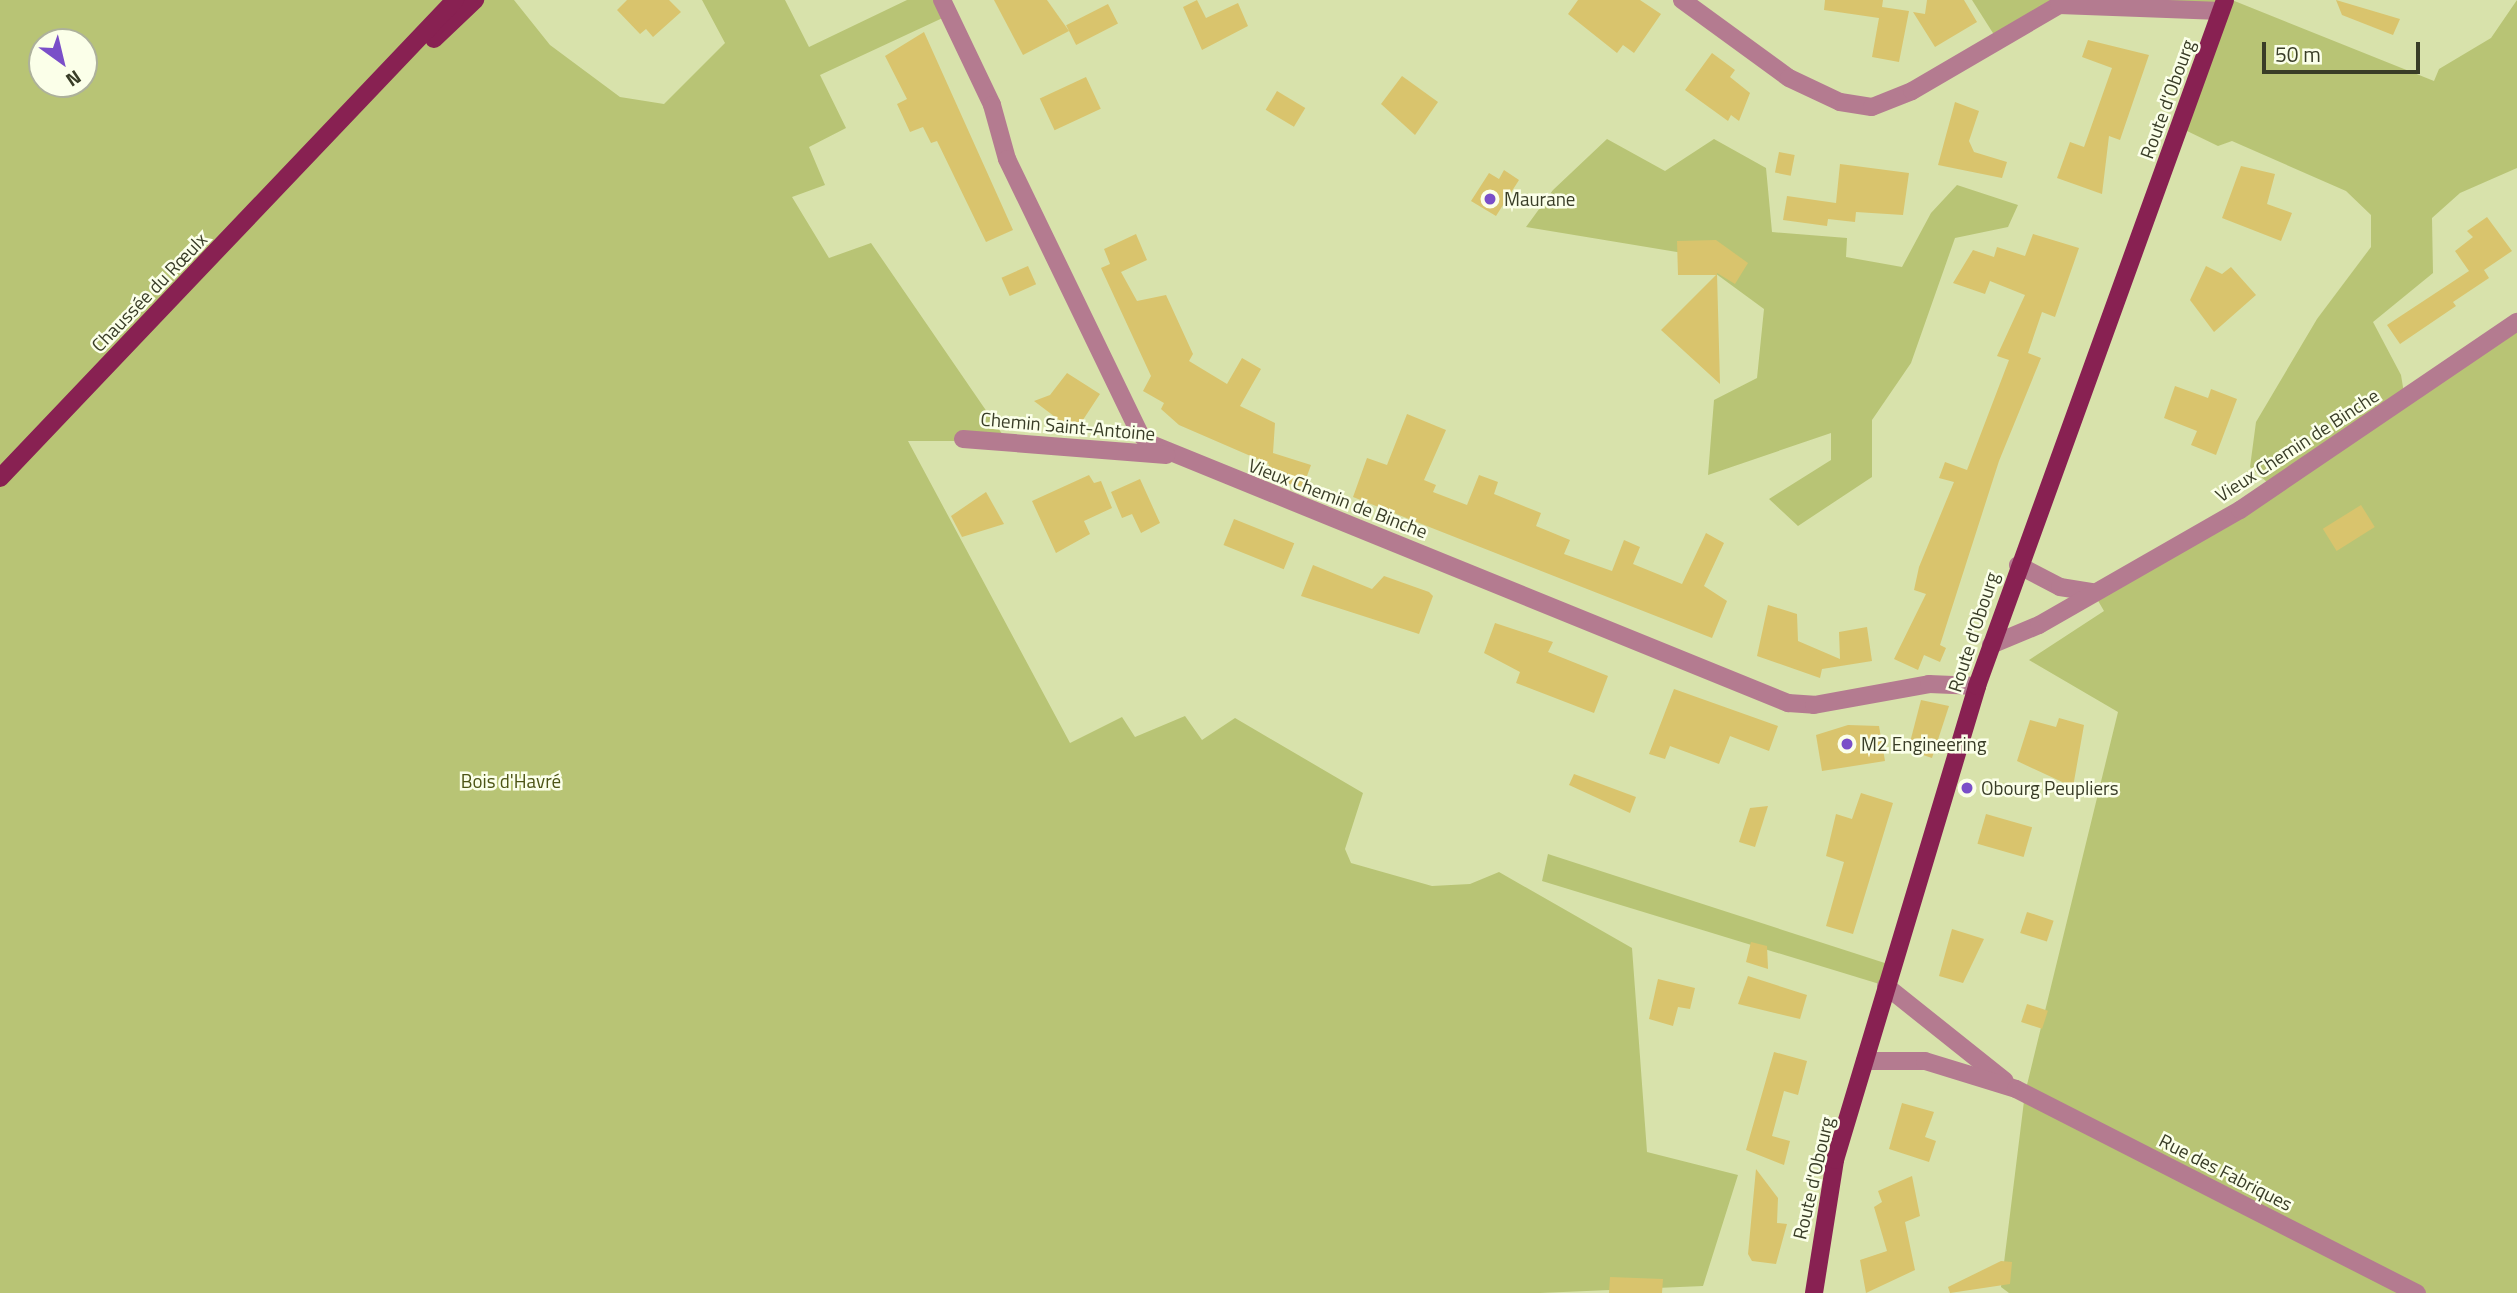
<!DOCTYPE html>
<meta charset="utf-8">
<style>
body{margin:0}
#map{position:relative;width:2517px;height:1293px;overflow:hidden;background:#d8e2ab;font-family:"Titillium Web",sans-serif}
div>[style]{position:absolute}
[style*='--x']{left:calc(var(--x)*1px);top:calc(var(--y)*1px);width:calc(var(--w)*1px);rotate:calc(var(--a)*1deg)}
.green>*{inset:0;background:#b8c475}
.building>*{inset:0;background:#d9c46d;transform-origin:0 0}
.minor>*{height:18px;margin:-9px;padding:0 9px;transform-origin:9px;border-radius:9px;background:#b47b90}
.major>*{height:18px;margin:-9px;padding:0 9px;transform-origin:9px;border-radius:9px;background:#882152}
.dots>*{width:19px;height:19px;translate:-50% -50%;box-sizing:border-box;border:4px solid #fbffe9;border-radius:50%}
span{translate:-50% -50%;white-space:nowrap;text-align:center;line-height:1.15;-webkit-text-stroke:5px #fbffe9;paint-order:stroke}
.street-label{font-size:19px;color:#393d27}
.poi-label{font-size:19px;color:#393d27}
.left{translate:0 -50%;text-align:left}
.park-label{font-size:19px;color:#4c5415}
.north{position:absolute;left:28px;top:28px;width:70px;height:70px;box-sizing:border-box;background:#fbffe9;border:2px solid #adb19b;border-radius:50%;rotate:146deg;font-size:19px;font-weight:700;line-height:28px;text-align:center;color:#393d27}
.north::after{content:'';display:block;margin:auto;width:24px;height:32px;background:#7a4fc8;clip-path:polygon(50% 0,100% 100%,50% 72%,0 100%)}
.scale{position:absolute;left:2262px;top:42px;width:158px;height:32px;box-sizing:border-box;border:4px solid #393d27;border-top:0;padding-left:9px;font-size:21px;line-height:24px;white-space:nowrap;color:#393d27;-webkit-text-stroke:5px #fbffe9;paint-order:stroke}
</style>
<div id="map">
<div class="green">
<div style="clip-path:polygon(evenodd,0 0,514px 0,550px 45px,620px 97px,664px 104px,725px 43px,702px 0,785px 0,809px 47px,907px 0,942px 0,949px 15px,820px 75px,846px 128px,809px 147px,825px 185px,792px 197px,829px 258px,871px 243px,1007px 441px,908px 441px,1070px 743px,1122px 717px,1135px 737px,1185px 716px,1202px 740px,1235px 718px,1363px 793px,1345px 849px,1351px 863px,1432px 886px,1470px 884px,1499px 872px,1632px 948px,1647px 1152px,1738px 1175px,1703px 1286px,1540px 1293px,0 1293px,0 0,42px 42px,84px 42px,84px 84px,42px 84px,42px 42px)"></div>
<div style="clip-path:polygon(1972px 0,2232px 0,2434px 81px,2439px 69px,2491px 38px,2517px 0,2517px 168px,2460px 193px,2432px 218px,2433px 273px,2373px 322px,2401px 375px,2405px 399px,2517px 322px,2517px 1293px,2009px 1293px,2001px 1287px,2025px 1093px,2118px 712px,2029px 660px,2104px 611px,2093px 592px,2268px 483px,2250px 467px,2256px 422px,2317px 319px,2371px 247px,2371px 215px,2346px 191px,2232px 141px,2218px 146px,2185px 130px,2221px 12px,2059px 5px,1998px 41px)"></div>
<div style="clip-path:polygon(1607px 139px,1665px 171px,1714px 139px,1766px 168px,1772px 232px,1847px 238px,1846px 257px,1902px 267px,1931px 213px,1957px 185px,2018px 205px,2008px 227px,1955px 238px,1911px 363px,1872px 420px,1872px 477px,1798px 526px,1769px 499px,1831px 460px,1831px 433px,1708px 475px,1714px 400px,1757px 378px,1764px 309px,1689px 254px,1526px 227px,1553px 190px)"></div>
<div style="clip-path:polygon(1548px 854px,1891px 965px,1886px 986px,1542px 881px)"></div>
</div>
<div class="building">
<div style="clip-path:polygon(627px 0,669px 0,681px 12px,653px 37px,646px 29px,640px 34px,617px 10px)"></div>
<div style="clip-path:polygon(994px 0,1047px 0,1069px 31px,1023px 55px)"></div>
<div style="clip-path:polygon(1197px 0,1206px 18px,1238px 3px,1248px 26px,1202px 50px,1183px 7px)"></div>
<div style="clip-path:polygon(1578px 0,1640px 0,1661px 14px,1634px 53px,1623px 45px,1617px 53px,1568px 14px)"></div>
<div style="clip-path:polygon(1825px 0,1883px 0,1882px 7px,1909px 11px,1899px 62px,1872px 57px,1879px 18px,1824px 10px)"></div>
<div style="clip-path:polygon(1927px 0,1964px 0,1977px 22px,1935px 47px,1913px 12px,1925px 14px)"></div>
<div style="clip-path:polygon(2336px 0,2400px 19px,2393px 35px,2342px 15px)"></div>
<div style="left:1108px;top:4px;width:22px;height:47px;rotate:63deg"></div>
<div style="clip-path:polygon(924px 32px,1013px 230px,986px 242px,937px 141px,931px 143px,923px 127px,910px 132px,897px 104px,907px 99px,885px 56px)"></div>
<div style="clip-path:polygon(2088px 40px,2149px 55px,2120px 140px,2109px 136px,2102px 194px,2057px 178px,2070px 142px,2084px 147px,2112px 68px,2082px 57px)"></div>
<div style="clip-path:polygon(1712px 53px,1735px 70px,1730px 77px,1750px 93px,1739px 121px,1731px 115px,1728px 121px,1685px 90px)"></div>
<div style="clip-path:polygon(1402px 76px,1438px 102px,1415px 135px,1381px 104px)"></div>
<div style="left:1086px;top:77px;width:35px;height:51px;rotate:65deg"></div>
<div style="left:1277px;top:91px;width:33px;height:22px;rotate:31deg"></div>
<div style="clip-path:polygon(1955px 102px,1979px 111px,1969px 141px,1974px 152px,2007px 162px,2002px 178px,1938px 165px)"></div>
<div style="left:1779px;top:152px;width:16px;height:21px;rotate:11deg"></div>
<div style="clip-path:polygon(1840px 164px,1909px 173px,1903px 215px,1856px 212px,1855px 222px,1828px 219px,1827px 226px,1783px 220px,1787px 196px,1836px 203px)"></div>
<div style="clip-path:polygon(2241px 166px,2275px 174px,2267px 204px,2292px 213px,2281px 241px,2222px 218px)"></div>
<div style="clip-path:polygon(1504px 170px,1519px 180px,1496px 216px,1471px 201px,1489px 173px,1499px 179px)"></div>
<div style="clip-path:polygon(2487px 217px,2512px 251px,2484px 270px,2489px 278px,2453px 302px,2456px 306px,2400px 344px,2387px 325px,2469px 271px,2455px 251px,2473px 237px,2467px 231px)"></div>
<div style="clip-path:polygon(1136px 234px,1147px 260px,1121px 272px,1137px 301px,1166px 295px,1193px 354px,1189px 361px,1227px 384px,1242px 358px,1261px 369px,1240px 406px,1275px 423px,1273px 453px,1311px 465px,1303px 487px,1264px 478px,1269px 464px,1179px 425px,1161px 409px,1164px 403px,1143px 391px,1151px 376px,1101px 268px,1110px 264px,1104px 249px)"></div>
<div style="clip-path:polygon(2033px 234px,2079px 248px,2055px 317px,2042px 312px,2028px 353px,2041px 358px,1999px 461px,1940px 645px,1946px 648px,1940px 662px,1924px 655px,1918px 670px,1894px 659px,1926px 594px,1914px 590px,1919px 567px,1954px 482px,1939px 478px,1945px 462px,1967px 470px,2009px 360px,1997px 356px,2025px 295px,1990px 281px,1985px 294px,1953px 283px,1973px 250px,1994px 257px,1997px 247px,2025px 256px)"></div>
<div style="clip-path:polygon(1716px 240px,1748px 263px,1735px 284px,1717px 273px,1720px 384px,1661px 330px,1716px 275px,1678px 275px,1677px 241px)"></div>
<div style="left:1028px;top:266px;width:20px;height:29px;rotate:66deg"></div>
<div style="clip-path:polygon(2206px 266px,2222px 274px,2231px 267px,2256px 295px,2214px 332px,2190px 300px)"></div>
<div style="clip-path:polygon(1067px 373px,1100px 394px,1075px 432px,1034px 401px,1050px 395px)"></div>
<div style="clip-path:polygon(2175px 386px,2208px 398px,2211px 389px,2237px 399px,2216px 455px,2191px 445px,2197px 431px,2164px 418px)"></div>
<div style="clip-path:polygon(1407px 414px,1446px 430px,1424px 480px,1436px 485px,1433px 492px,1467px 505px,1479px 475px,1498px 482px,1494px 494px,1541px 513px,1536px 526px,1570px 540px,1564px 554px,1612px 571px,1624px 540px,1640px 547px,1633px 564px,1682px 584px,1706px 533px,1724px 543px,1704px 586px,1727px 601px,1712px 638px,1353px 497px,1367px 458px,1387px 465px)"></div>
<div style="clip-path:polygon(1089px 475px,1094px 483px,1101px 481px,1112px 508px,1084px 521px,1090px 534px,1056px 553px,1032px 501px)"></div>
<div style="clip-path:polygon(1140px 479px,1160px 523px,1141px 533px,1132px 514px,1122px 518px,1111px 492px)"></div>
<div style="clip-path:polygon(986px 492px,1004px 524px,962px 537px,951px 516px)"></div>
<div style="left:2361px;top:505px;width:26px;height:45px;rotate:58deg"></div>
<div style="left:1234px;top:519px;width:65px;height:28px;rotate:22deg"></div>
<div style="clip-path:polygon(1313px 565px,1372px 589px,1384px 576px,1429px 592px,1433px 596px,1419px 634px,1301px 596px)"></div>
<div style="clip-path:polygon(1768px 605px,1797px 614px,1798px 641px,1840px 659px,1839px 632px,1867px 627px,1872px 661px,1822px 669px,1820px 678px,1757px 656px)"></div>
<div style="clip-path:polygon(1495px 623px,1553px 642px,1548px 652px,1608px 676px,1594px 713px,1516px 683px,1520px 672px,1484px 653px)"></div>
<div style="clip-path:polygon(1674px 689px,1778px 726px,1769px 751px,1730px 736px,1719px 764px,1670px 746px,1665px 759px,1649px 754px)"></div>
<div style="clip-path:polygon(1921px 700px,1949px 706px,1932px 758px,1908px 750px)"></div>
<div style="clip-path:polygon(2059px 718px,2084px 725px,2073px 787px,2017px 761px,2030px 720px,2056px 727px)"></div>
<div style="clip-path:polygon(1848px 725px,1879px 726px,1885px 761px,1822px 771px,1816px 735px)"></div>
<div style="clip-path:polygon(1574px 774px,1636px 797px,1630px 813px,1569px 785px)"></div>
<div style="clip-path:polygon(1861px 793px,1893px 803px,1853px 934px,1826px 926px,1844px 862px,1826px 856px,1836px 814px,1852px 819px)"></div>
<div style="clip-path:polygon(1768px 806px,1755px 847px,1739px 842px,1750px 808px)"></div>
<div style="left:1986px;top:814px;width:48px;height:31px;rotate:16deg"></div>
<div style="left:2027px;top:912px;width:28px;height:22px;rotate:18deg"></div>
<div style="clip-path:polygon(1952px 929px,1984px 939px,1963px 983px,1939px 976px)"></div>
<div style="clip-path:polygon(1751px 942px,1767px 946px,1768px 969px,1746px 962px)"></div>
<div style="clip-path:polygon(1748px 976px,1807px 995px,1800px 1019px,1738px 1004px)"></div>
<div style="clip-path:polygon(1658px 979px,1695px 988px,1690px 1009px,1678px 1007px,1673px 1026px,1649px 1019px)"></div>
<div style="left:2027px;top:1004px;width:22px;height:19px;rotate:18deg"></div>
<div style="clip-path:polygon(1774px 1052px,1807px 1061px,1798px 1095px,1784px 1091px,1772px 1136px,1790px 1141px,1784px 1165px,1746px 1150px)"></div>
<div style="clip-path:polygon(1902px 1103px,1934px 1112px,1925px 1137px,1936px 1141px,1929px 1162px,1889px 1149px)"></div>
<div style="clip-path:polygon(1756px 1169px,1778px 1198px,1777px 1223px,1787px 1224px,1776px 1264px,1752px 1261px,1748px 1254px)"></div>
<div style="clip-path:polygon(1912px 1176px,1920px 1216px,1905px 1222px,1915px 1270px,1866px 1293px,1860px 1260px,1887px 1251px,1874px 1207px,1882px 1202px,1878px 1191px)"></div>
<div style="clip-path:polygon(2001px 1261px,2012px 1262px,2010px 1284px,1950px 1293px,1948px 1287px)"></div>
<div style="clip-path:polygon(1610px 1277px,1663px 1279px,1662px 1293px,1609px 1293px)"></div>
</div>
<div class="minor">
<div style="--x:942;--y:0;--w:116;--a:64.5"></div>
<div style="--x:992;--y:105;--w:56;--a:74.5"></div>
<div style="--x:1007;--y:159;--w:305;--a:64.2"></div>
<div style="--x:1140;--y:434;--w:15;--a:42"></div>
<div style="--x:1151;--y:444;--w:688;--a:22.13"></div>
<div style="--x:1788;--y:703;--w:26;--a:4"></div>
<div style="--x:1814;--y:705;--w:117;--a:-10.3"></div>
<div style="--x:1929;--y:684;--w:48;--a:2.4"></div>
<div style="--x:1682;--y:0;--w:132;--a:36.1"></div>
<div style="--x:1789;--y:78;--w:56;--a:25.2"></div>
<div style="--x:1840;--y:102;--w:32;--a:9"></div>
<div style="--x:1872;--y:107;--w:43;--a:-21.8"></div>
<div style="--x:1912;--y:91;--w:170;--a:-30.3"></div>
<div style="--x:2059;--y:5;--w:162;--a:2.1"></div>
<div style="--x:963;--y:439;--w:204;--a:4.5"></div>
<div style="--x:2018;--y:565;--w:47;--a:27.6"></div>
<div style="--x:2060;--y:587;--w:33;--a:9"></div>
<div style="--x:1991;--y:645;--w:52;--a:-22.6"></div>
<div style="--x:2039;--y:625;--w:232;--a:-29.8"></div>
<div style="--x:2240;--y:510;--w:335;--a:-34.2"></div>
<div style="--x:1886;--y:986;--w:152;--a:38.6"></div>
<div style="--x:1865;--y:1061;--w:60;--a:0"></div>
<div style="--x:1925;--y:1061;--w:95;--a:17.1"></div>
<div style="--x:2016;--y:1089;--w:450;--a:27"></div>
</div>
<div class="major">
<div style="--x:434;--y:39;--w:57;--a:-43.6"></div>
<div style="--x:0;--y:478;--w:660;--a:-46.41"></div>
<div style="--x:1814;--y:1293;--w:135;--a:-81"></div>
<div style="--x:1835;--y:1160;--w:495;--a:-73.3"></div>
<div style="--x:1977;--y:686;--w:729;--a:-70.12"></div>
</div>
<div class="dots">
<div style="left:1490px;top:199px;background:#7a4fc8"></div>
<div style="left:1847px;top:744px;background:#7a4fc8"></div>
<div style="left:1967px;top:788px;background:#7a4fc8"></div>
</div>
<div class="street-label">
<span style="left:2167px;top:99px;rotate:-70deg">Route d'Obourg</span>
<span style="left:149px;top:292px;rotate:-46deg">Chaussée du Rœulx</span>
<span style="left:1068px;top:426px;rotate:5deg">Chemin Saint-Antoine</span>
<span style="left:2297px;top:445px;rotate:-33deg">Vieux Chemin de Binche</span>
<span style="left:1338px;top:498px;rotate:21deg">Vieux Chemin de Binche</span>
<span style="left:1973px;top:632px;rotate:-72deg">Route d'Obourg</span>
<span style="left:2226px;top:1172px;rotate:27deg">Rue des Fabriques</span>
<span style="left:1813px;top:1178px;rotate:-77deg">Route d'Obourg</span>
</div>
<div class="poi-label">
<span class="left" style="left:1504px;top:199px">Maurane</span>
<span class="left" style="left:1861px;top:744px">M2 Engineering</span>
<span class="left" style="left:1981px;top:788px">Obourg Peupliers</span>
</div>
<div class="park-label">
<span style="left:511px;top:781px">Bois d'Havré</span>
</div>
<div class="north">N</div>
<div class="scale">50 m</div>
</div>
